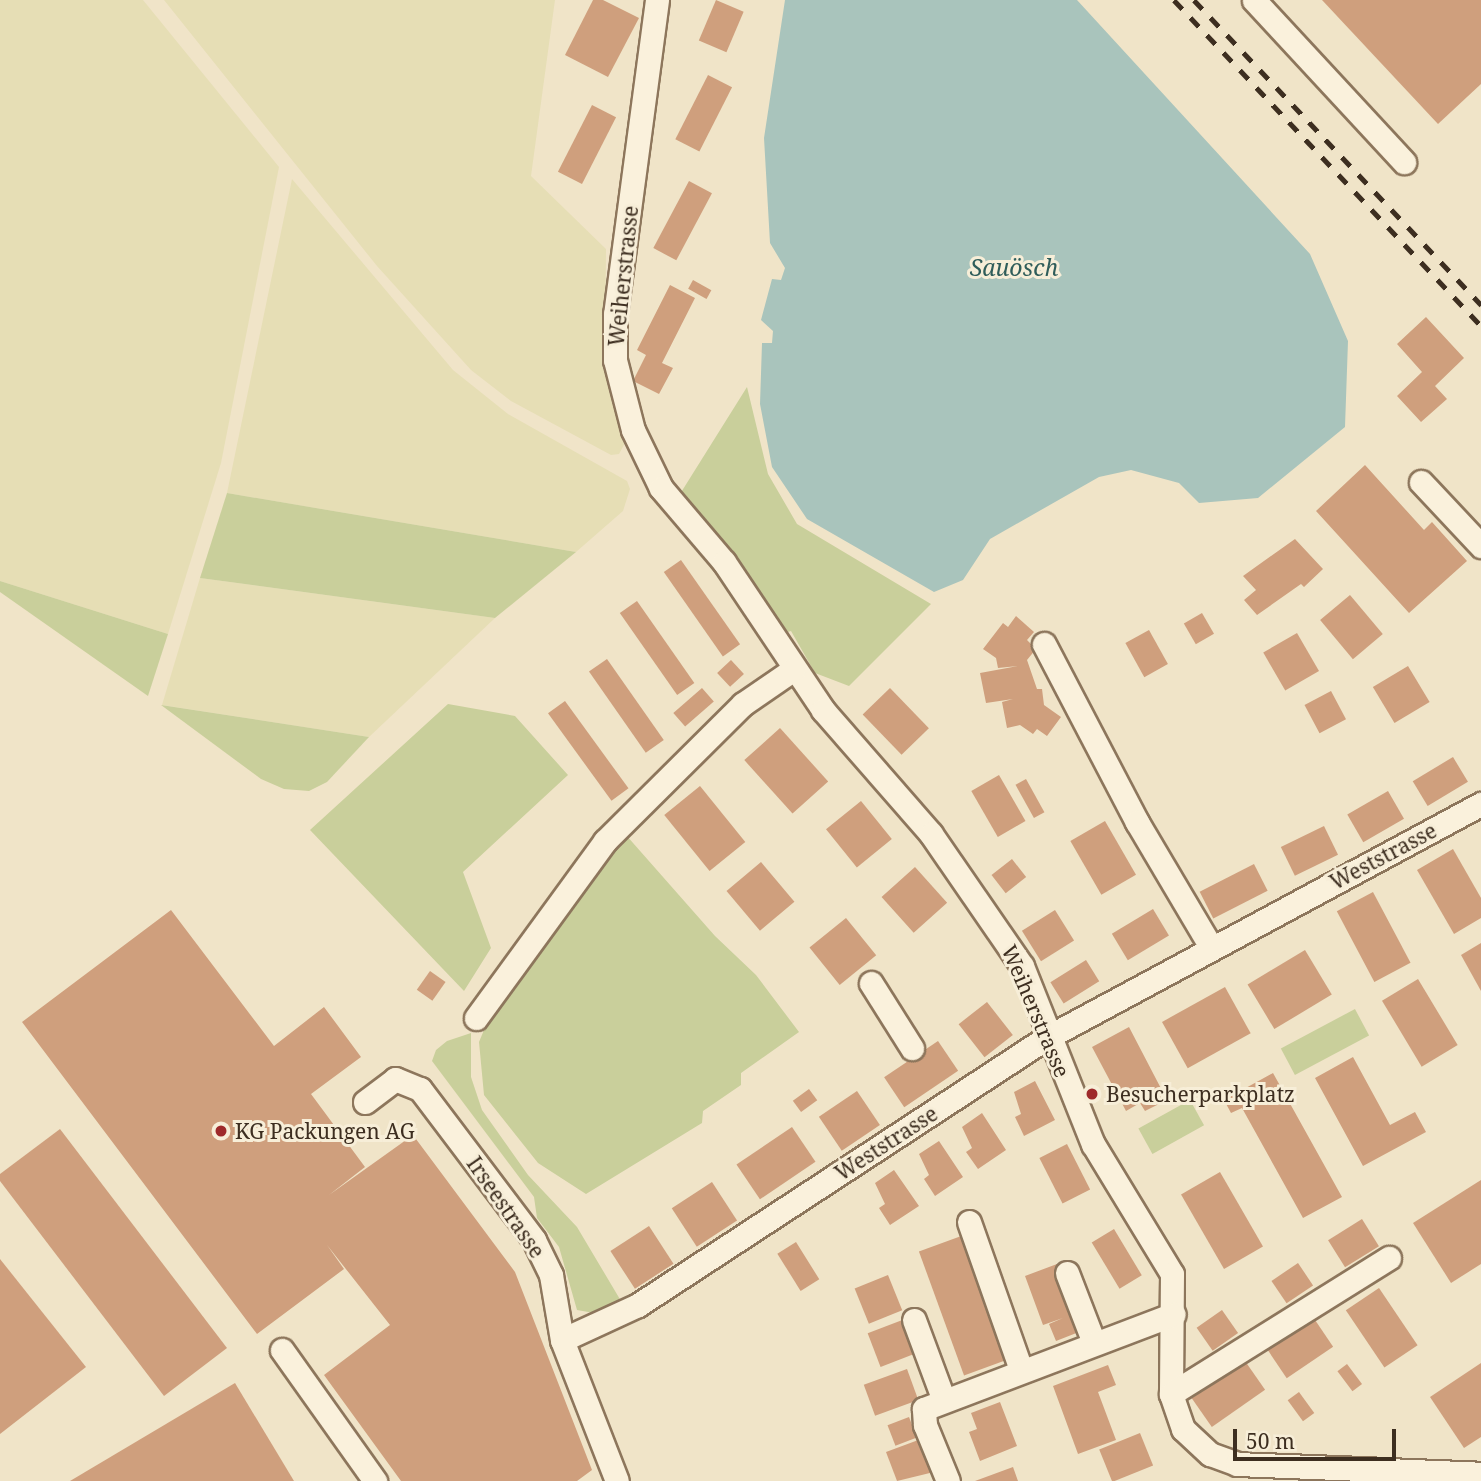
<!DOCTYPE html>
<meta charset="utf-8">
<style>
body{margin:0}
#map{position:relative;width:1481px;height:1481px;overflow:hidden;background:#f0e4c8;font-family:"Noto Serif",serif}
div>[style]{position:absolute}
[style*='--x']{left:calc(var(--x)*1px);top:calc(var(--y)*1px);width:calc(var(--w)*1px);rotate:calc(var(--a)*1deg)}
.farmland>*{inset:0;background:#e6deb5}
.green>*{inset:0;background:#c9cf9b;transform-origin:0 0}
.water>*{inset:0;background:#a9c4bc}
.building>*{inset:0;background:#cf9f7d;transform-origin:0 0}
.roads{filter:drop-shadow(2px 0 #8d765c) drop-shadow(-2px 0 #8d765c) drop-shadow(0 2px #8d765c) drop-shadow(0 -2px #8d765c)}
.minor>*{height:23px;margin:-11.5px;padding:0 11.5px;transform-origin:11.5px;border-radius:11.5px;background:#faf1dc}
.rail>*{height:5px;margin-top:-2.5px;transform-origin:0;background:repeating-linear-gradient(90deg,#3d2e20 0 12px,transparent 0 24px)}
.dots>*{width:19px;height:19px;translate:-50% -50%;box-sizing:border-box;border:4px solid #f7eed8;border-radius:50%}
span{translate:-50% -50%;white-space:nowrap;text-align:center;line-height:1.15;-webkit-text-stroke:6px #f7eed8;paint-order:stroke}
.street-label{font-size:21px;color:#3d2e20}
.poi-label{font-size:21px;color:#3d2e20}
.left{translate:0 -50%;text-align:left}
.water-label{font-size:23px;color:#2f5d5a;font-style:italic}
.scale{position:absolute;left:1233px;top:1429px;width:163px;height:32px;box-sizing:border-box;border:4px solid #3d2e20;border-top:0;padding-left:9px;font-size:21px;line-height:24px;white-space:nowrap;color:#3d2e20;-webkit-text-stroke:5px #f7eed8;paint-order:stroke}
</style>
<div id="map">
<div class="farmland">
<div style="clip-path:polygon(0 0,143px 0,279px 167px,221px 463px,168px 634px,0 581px)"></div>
<div style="clip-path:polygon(164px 0,555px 0,531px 176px,606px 249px,605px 363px,625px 443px,619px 454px,611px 455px,511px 401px,471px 370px,377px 266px)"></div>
<div style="clip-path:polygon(292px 179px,453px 370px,508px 414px,627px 481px,630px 489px,623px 511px,576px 552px,227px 493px)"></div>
<div style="clip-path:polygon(200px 578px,495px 618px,369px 737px,162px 705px)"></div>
</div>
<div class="green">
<div style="clip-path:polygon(747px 387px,768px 474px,797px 524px,931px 604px,849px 686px,815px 673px,791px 631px,782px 634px,680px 494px)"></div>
<div style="clip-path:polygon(227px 493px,576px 552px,495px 618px,200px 578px)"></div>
<div style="clip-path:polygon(0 581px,168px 634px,148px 696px,0 592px)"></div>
<div style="clip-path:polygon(448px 704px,515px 716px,568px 775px,463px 872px,491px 948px,464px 991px,310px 830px)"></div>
<div style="clip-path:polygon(161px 705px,369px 737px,327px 782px,309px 791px,284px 789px,261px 779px)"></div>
<div style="clip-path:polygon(626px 835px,715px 936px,756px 975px,799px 1032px,741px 1073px,741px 1085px,703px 1111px,702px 1123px,586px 1194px,538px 1163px,484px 1095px,479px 1042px,489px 1018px)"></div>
<div style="left:1355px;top:1009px;width:30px;height:84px;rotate:62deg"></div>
<div style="clip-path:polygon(471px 1033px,471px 1077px,482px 1110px,528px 1175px,577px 1227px,621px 1301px,594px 1313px,577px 1310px,559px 1247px,537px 1218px,534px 1197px,432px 1061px,436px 1050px,447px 1041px)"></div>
<div style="left:1190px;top:1100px;width:29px;height:59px;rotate:61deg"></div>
</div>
<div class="water">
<div style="clip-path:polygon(785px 0,1077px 0,1310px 254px,1348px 341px,1345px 427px,1258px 498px,1199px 503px,1179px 483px,1131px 470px,1099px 477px,990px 539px,963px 580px,934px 592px,807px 519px,772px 467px,760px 404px,762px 343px,772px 343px,773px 331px,761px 320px,772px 279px,781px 280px,785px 268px,770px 243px,764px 138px)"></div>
</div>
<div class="building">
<div style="clip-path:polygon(593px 0,603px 0,639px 18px,608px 77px,565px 55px)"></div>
<div style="left:716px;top:0;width:30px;height:44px;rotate:23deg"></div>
<div style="clip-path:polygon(1322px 0,1481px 0,1481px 84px,1438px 124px)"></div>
<div style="left:708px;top:75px;width:27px;height:72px;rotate:27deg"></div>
<div style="left:592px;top:105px;width:27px;height:75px;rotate:27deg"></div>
<div style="left:689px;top:181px;width:26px;height:76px;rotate:28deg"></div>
<div style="left:693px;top:280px;width:21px;height:10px;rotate:29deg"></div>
<div style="clip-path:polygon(670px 285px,695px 298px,662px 363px,673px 368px,659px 394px,633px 381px,646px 355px,637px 350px)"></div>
<div style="clip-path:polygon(1426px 317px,1464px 358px,1435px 386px,1447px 399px,1421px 422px,1397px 396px,1422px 372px,1397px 344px)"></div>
<div style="clip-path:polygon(1365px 465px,1424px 530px,1432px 522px,1467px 561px,1409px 613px,1316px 511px)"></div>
<div style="clip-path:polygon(1295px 539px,1323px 569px,1304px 587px,1301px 584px,1257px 615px,1244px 600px,1256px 590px,1243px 576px)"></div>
<div style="left:681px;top:560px;width:103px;height:21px;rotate:55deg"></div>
<div style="left:1350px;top:595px;width:51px;height:39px;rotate:50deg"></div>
<div style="left:637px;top:601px;width:100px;height:21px;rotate:55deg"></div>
<div style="left:1202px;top:613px;width:24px;height:21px;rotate:60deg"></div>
<div style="clip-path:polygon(1016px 616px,1034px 632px,1027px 640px,1036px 649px,1027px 660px,1037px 689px,1042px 689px,1044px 705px,1061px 717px,1047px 736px,1037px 729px,1033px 734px,1020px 725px,1007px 728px,1002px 702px,1013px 699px,986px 703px,980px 673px,1018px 666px,998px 668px,996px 658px,983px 649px,1003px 623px,1008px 627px)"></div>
<div style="left:1149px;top:630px;width:39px;height:27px;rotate:61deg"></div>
<div style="left:1297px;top:633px;width:44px;height:39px;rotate:60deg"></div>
<div style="left:607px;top:659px;width:99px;height:22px;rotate:55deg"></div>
<div style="left:731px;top:660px;width:19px;height:19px;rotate:47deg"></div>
<div style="left:1408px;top:666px;width:42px;height:41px;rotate:59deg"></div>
<div style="left:702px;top:688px;width:18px;height:38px;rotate:49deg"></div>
<div style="left:890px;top:688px;width:56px;height:38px;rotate:46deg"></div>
<div style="left:1331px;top:691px;width:32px;height:30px;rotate:62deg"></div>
<div style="left:565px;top:701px;width:108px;height:21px;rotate:54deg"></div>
<div style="left:780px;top:728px;width:72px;height:48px;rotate:48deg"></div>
<div style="left:1453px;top:757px;width:29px;height:47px;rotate:59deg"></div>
<div style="left:999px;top:775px;width:53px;height:32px;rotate:60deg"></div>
<div style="left:1026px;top:779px;width:38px;height:12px;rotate:61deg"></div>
<div style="left:700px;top:786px;width:72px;height:46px;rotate:51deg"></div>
<div style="left:1388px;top:791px;width:32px;height:47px;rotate:60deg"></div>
<div style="left:861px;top:801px;width:49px;height:45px;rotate:51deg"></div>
<div style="left:1105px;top:821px;width:62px;height:40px;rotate:60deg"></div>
<div style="left:1324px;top:826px;width:32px;height:48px;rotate:64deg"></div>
<div style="clip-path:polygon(1453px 849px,1481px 898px,1481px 918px,1454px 934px,1417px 870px)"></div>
<div style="left:1012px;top:859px;width:23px;height:26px;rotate:52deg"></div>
<div style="left:761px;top:862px;width:52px;height:45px;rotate:50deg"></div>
<div style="left:1254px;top:864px;width:30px;height:61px;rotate:63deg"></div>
<div style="left:915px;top:867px;width:48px;height:45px;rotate:48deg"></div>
<div style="left:1373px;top:892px;width:80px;height:41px;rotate:62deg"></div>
<div style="left:1153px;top:909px;width:31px;height:48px;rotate:59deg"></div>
<div style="clip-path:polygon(171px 910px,274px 1046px,324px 1007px,361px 1057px,311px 1094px,365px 1167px,329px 1195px,413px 1135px,515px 1272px,592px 1470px,577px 1481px,401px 1481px,324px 1375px,390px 1325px,327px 1245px,344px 1269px,257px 1334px,22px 1022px)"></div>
<div style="left:1055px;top:910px;width:36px;height:39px;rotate:58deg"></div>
<div style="left:846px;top:918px;width:48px;height:47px;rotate:51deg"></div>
<div style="clip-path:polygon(1481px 943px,1481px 991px,1461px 955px)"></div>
<div style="left:1305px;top:950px;width:52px;height:67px;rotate:59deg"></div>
<div style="left:1086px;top:960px;width:25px;height:42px;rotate:58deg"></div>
<div style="left:430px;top:971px;width:19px;height:23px;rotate:35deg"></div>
<div style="left:1418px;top:979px;width:77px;height:42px;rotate:59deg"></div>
<div style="left:1225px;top:987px;width:53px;height:72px;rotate:61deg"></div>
<div style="left:987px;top:1002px;width:42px;height:36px;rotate:52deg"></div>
<div style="clip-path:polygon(1129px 1027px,1167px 1100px,1145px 1111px,1140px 1103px,1126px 1111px,1092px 1047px)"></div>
<div style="left:938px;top:1041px;width:36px;height:65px;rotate:56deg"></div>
<div style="clip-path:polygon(1353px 1057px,1390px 1125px,1415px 1112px,1426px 1132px,1363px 1166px,1315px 1078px)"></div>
<div style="clip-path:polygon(1273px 1073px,1342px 1197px,1303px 1218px,1242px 1108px,1231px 1113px,1224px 1100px)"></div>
<div style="clip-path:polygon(1035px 1081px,1055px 1120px,1024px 1136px,1015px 1117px,1021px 1114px,1014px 1092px)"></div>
<div style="left:809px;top:1089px;width:14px;height:20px;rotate:54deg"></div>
<div style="left:857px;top:1091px;width:41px;height:46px;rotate:56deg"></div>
<div style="clip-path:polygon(982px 1113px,1006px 1150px,978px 1169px,966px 1152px,972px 1148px,962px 1127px)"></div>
<div style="left:792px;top:1127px;width:42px;height:67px;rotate:56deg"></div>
<div style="clip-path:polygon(60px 1129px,227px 1348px,164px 1396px,0 1181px,0 1174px)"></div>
<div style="clip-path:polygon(939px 1141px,963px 1177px,935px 1196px,924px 1179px,929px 1175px,919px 1154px)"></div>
<div style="left:1067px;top:1144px;width:51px;height:31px;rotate:63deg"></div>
<div style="clip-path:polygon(894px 1170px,919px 1206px,890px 1225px,879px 1208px,885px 1204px,875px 1183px)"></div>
<div style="left:1220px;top:1172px;width:86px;height:45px;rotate:60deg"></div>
<div style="clip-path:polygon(1481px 1180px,1481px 1264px,1451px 1283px,1413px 1223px)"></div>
<div style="left:712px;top:1182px;width:46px;height:48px;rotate:57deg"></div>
<div style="left:1362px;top:1219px;width:32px;height:40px;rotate:58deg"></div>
<div style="left:649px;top:1226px;width:45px;height:46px;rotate:57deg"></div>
<div style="left:1114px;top:1229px;width:54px;height:26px;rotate:59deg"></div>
<div style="left:964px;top:1235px;width:132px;height:48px;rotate:70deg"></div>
<div style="left:796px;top:1242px;width:44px;height:22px;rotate:58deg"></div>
<div style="clip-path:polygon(0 1259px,86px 1367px,0 1434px)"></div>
<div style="left:1298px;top:1263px;width:27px;height:32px;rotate:56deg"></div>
<div style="clip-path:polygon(1057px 1264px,1079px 1332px,1056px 1341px,1049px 1324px,1063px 1318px,1043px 1325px,1025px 1276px)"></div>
<div style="left:888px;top:1275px;width:38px;height:36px;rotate:68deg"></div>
<div style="left:1379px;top:1288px;width:69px;height:40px;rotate:56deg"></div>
<div style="left:1222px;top:1310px;width:28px;height:31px;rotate:55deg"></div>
<div style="left:1313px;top:1317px;width:36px;height:56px;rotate:56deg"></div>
<div style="left:905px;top:1319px;width:36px;height:40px;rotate:69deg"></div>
<div style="left:1245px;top:1361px;width:35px;height:65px;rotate:55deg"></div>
<div style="clip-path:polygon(1481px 1363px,1481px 1437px,1464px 1448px,1430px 1397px)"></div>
<div style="left:1347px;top:1364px;width:25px;height:12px;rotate:53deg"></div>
<div style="clip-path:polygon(1108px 1365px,1116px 1385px,1098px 1392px,1116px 1440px,1078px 1454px,1053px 1386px)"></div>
<div style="left:907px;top:1369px;width:33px;height:46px;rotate:70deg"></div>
<div style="clip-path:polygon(235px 1383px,294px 1481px,70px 1481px)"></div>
<div style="left:1299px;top:1392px;width:26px;height:14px;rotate:54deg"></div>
<div style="clip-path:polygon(1000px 1402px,1017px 1446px,980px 1461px,969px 1432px,977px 1429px,971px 1413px)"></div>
<div style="left:909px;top:1417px;width:22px;height:23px;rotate:69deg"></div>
<div style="left:1140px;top:1433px;width:35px;height:44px;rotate:68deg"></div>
<div style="clip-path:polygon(921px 1439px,934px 1472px,897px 1481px,886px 1452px)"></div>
<div style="clip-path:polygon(1013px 1467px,1018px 1481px,975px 1481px)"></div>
</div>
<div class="roads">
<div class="minor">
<div style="--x:657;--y:0;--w:317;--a:97.6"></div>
<div style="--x:615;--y:314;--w:46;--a:90"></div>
<div style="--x:615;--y:360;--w:72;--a:75.6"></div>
<div style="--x:633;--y:430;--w:64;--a:64.2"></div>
<div style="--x:661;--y:488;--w:97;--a:49.6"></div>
<div style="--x:724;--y:562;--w:178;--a:56.2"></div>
<div style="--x:823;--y:710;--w:164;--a:48.9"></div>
<div style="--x:931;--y:834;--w:160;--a:55.4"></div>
<div style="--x:1022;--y:966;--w:192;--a:68.3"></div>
<div style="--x:1093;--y:1144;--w:152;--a:58.7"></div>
<div style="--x:1172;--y:1274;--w:120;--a:90.5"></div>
<div style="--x:1171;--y:1394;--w:37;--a:71"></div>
<div style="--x:1183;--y:1429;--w:37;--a:43"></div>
<div style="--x:1210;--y:1454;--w:29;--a:20"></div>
<div style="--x:1237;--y:1464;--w:244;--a:2.3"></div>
<div style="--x:1254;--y:0;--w:221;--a:47.2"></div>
<div style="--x:1421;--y:482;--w:88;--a:46.8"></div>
<div style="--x:1044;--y:644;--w:201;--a:62.4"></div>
<div style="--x:1137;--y:822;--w:145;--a:59.4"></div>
<div style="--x:871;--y:983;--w:77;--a:57.8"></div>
<div style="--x:476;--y:1018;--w:219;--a:-53.9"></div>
<div style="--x:605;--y:841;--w:194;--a:-44.8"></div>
<div style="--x:743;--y:704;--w:62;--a:-34.5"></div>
<div style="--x:365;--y:1102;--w:38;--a:-37"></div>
<div style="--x:395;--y:1079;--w:27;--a:22"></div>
<div style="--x:420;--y:1089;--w:189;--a:52.9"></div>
<div style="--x:534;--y:1240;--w:39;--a:64"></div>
<div style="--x:551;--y:1275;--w:66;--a:80.4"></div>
<div style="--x:562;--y:1340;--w:151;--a:68.7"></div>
<div style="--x:969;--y:1222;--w:157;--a:70.6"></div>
<div style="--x:1067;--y:1273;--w:75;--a:68.9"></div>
<div style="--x:914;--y:1320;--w:83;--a:69.6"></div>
<div style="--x:562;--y:1340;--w:84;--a:-24.7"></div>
<div style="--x:638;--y:1305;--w:490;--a:-33.2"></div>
<div style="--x:1048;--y:1037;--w:492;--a:-28.3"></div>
<div style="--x:282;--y:1350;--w:161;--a:54.6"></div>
<div style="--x:1171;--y:1394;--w:257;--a:-32"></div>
<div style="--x:948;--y:1481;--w:61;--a:-112.3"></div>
<div style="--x:925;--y:1425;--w:16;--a:-94"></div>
<div style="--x:924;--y:1409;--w:267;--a:-20.8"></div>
</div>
</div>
<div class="rail">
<div style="--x:1174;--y:0;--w:448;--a:46.7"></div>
<div style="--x:1194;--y:0;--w:419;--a:46.7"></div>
</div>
<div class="dots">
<div style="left:1092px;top:1094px;background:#9e2a2b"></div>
<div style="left:221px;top:1131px;background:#9e2a2b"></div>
</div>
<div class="street-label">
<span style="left:623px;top:276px;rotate:-84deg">Weiherstrasse</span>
<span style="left:1383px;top:856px;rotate:-28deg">Weststrasse</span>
<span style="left:1036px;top:1011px;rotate:67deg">Weiherstrasse</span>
<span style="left:886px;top:1143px;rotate:-33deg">Weststrasse</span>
<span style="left:506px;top:1207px;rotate:55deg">Irseestrasse</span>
</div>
<div class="poi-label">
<span class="left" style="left:1106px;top:1094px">Besucherparkplatz</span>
<span class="left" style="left:235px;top:1131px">KG Packungen AG</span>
</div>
<div class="water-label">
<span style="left:1014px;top:267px">Sauösch</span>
</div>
<div class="scale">50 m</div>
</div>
